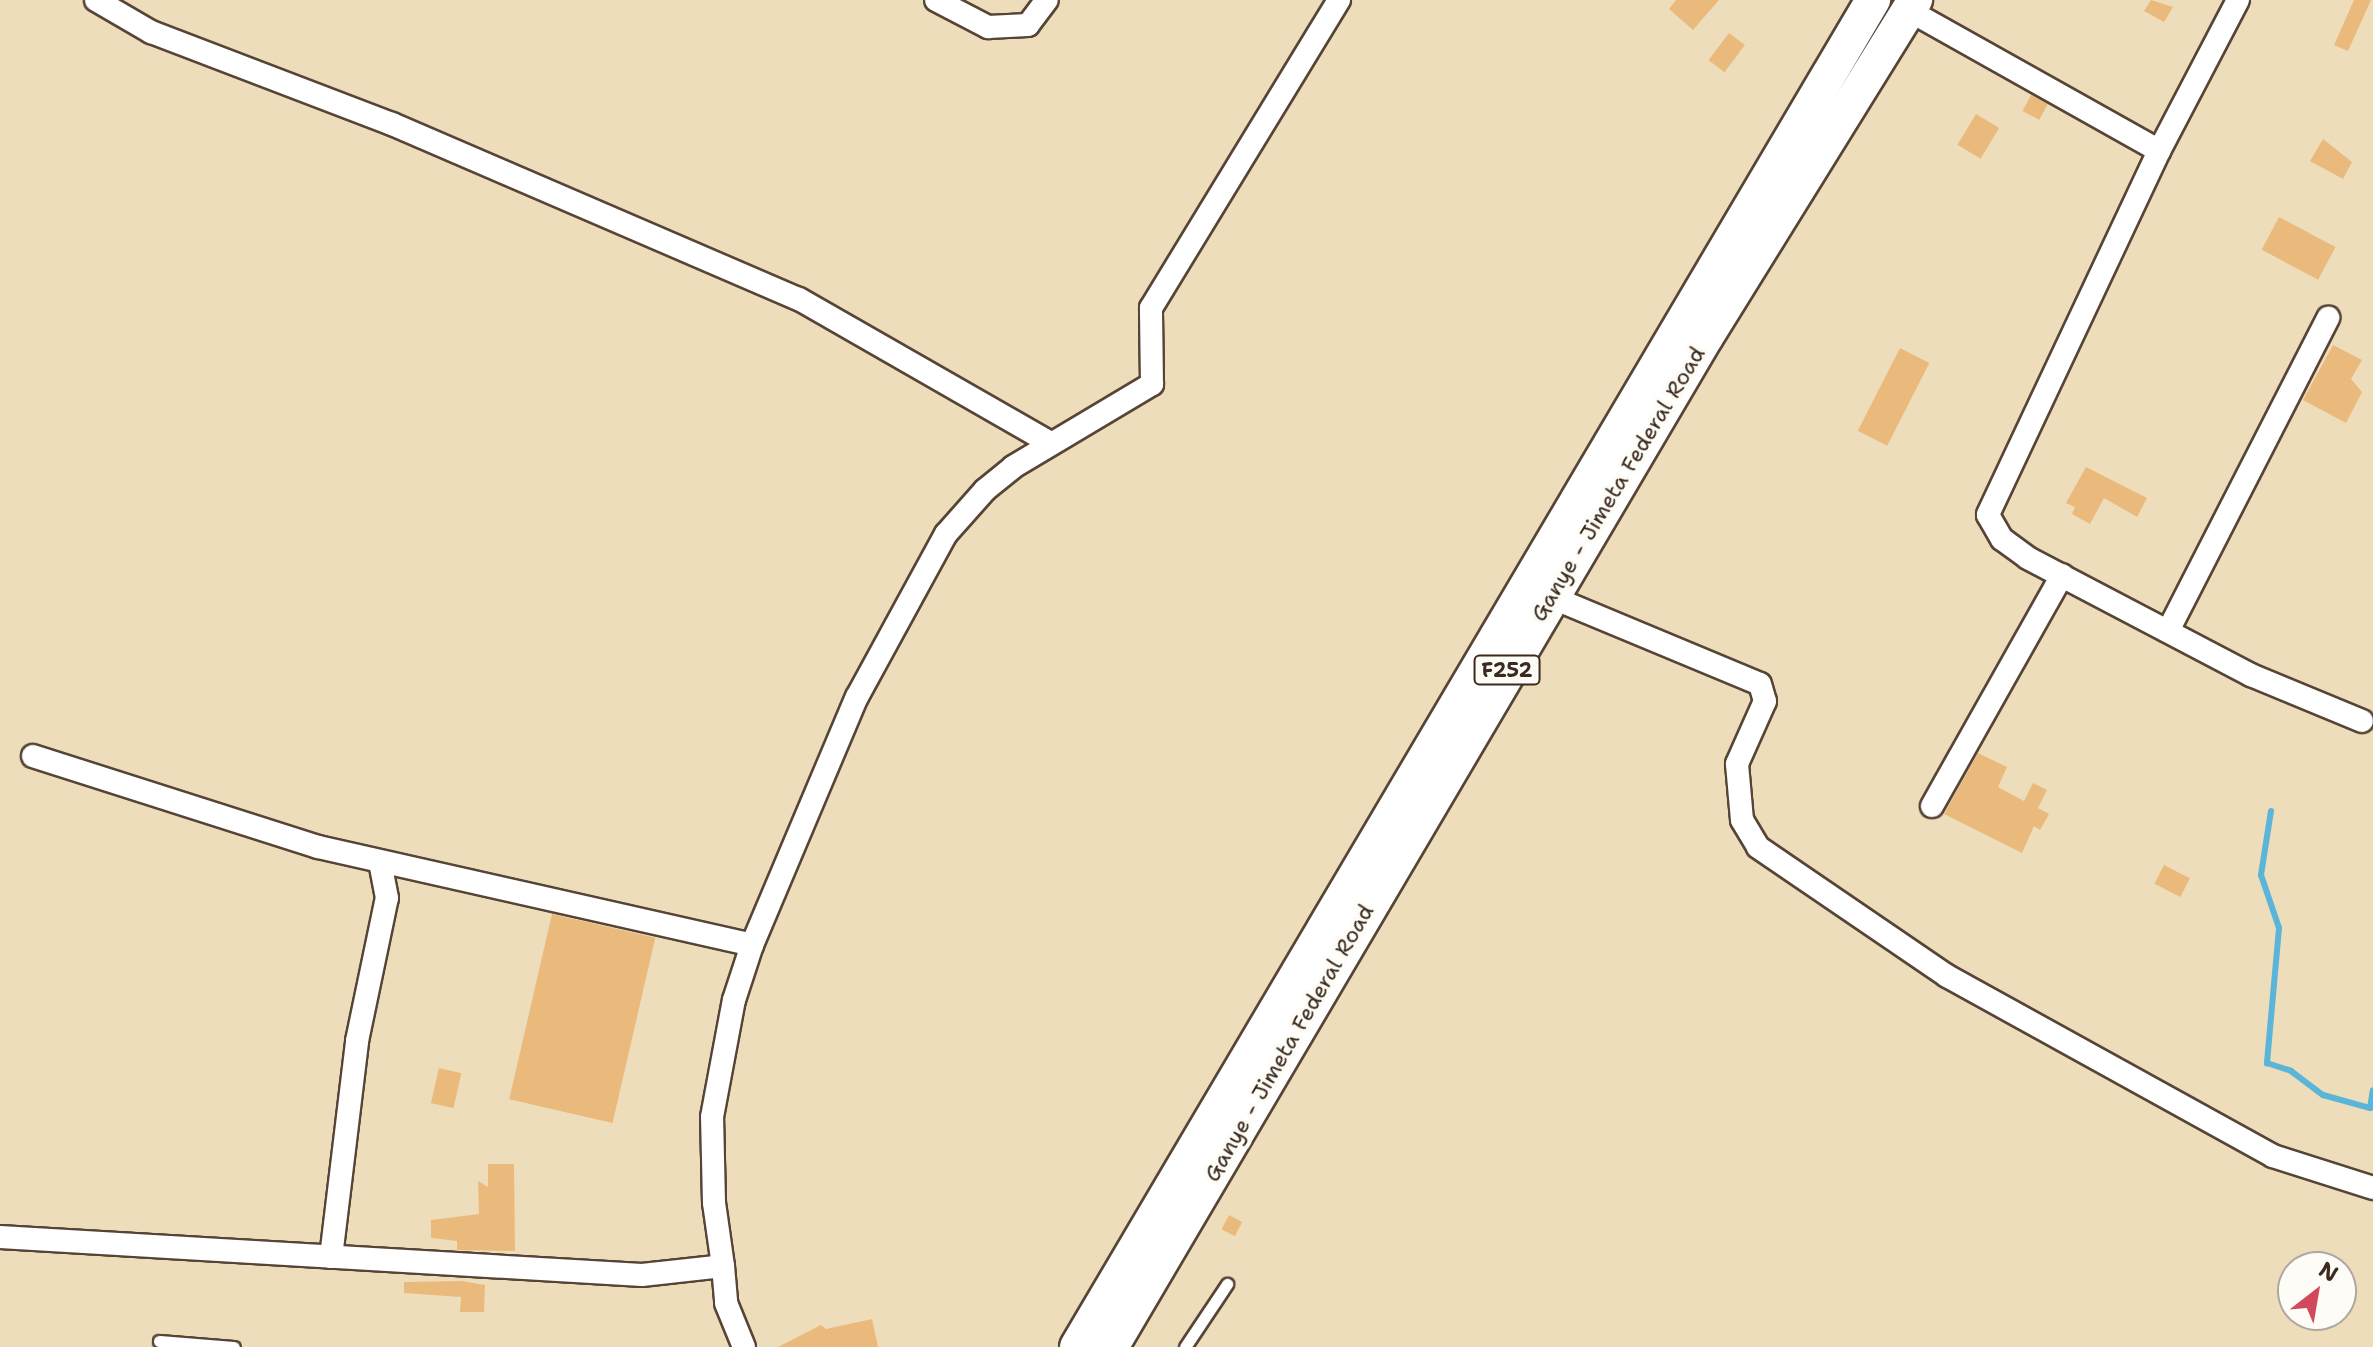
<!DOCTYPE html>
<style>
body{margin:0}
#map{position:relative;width:2373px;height:1347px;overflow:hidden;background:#edb;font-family:"Shantell Sans",sans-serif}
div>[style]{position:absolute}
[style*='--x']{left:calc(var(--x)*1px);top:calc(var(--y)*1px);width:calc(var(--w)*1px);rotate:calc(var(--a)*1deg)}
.stream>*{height:6px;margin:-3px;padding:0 3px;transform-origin:3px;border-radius:3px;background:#5ab5d8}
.building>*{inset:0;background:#eaba7c;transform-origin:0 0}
.roads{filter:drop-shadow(2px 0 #564536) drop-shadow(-2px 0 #564536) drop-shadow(0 2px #564536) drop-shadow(0 -2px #564536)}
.service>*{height:11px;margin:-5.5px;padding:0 5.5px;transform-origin:5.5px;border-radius:5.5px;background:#fff}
.minor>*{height:22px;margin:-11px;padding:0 11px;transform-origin:11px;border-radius:11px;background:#fff}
.primary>*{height:34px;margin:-17px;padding:0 17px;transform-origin:17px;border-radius:17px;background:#fff}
span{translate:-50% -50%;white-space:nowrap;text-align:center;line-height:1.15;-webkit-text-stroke:8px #fdfcf7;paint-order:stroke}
.shield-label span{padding:2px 6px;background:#fdfcf7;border:2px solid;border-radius:6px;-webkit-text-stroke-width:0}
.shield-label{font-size:20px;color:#3b2a1e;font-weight:700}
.street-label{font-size:22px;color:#3b2a1e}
.north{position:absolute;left:2277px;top:1251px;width:80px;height:80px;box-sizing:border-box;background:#fdfcf7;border:2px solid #afa8a0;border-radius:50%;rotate:31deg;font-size:22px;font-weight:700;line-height:32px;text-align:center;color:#3b2a1e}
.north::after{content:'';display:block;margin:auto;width:28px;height:36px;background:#d1495b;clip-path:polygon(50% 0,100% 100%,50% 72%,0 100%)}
</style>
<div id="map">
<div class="stream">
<div style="--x:2271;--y:811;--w:65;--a:98.9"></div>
<div style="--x:2261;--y:875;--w:56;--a:71.2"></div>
<div style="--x:2279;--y:928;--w:136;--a:95.1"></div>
<div style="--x:2267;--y:1063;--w:25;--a:18"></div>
<div style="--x:2291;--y:1071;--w:40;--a:37"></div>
<div style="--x:2323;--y:1095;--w:49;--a:15.5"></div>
<div style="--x:2370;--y:1108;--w:18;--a:-81"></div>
</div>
<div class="building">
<div style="clip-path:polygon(1676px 0,1719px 0,1693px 30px,1669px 9px)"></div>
<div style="clip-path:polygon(2151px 0,2173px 7px,2164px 22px,2144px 11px)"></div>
<div style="clip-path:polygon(2354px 0,2371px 0,2348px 51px,2334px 45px)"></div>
<div style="left:1729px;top:33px;width:20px;height:34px;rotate:37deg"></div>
<div style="left:2031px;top:95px;width:19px;height:18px;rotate:28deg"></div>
<div style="left:1976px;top:114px;width:27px;height:36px;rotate:31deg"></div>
<div style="clip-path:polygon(2323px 139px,2352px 162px,2343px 179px,2310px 161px)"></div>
<div style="left:2279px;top:217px;width:64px;height:37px;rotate:28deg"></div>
<div style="clip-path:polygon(2333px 345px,2362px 360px,2351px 379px,2362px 392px,2346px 423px,2303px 400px)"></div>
<div style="left:1900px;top:348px;width:33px;height:93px;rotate:27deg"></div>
<div style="clip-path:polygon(2086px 467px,2147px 498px,2137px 517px,2104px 498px,2090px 524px,2072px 514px,2075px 507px,2066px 503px)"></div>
<div style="clip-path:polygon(1978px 753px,2007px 767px,1998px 787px,2024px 801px,2033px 783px,2047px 790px,2038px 808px,2049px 814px,2040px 830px,2034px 826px,2022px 853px,1944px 814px)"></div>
<div style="left:2164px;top:865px;width:29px;height:21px;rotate:27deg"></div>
<div style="left:552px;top:914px;width:106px;height:190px;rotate:13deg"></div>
<div style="left:439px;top:1068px;width:23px;height:36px;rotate:13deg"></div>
<div style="clip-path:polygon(488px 1164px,514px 1164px,515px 1251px,457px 1250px,457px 1241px,431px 1238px,431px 1220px,479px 1214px,478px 1181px,488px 1187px)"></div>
<div style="left:1229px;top:1215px;width:15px;height:16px;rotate:28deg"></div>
<div style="clip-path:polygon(462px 1281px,485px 1285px,484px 1312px,460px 1312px,461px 1297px,404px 1293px,404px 1282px)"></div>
<div style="clip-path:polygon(872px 1319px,878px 1347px,778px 1347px,821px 1325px,826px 1329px)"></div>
</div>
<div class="roads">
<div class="service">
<div style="--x:159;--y:1341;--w:75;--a:4.6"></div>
<div style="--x:1185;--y:1347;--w:76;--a:-56.3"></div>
</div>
<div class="minor">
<div style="--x:96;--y:0;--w:64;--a:30.2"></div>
<div style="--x:151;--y:32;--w:258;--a:20.9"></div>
<div style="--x:392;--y:124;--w:443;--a:23.3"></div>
<div style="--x:799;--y:299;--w:289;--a:29.8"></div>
<div style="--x:936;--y:0;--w:59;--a:27.4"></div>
<div style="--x:988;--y:27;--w:40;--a:-2.9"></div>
<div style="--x:1028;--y:25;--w:31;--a:-53"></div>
<div style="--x:1906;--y:0;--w:12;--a:70"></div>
<div style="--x:1910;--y:11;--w:286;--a:29.3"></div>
<div style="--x:2238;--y:0;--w:170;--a:117.6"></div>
<div style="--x:2159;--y:151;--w:402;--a:115.2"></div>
<div style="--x:1988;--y:515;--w:28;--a:60"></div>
<div style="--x:2002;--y:539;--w:32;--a:36"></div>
<div style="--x:2028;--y:558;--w:252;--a:27.7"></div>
<div style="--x:2251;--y:675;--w:120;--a:22.5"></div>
<div style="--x:1551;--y:597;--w:226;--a:22.6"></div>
<div style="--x:1760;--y:684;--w:18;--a:74"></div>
<div style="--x:1765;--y:701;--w:69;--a:114"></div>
<div style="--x:1737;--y:764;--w:56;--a:84.9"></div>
<div style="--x:1742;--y:820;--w:31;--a:59"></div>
<div style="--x:1758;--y:847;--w:229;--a:34.3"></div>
<div style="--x:1947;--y:976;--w:372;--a:28.9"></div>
<div style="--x:2273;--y:1156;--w:105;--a:17.7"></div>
<div style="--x:2168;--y:631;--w:352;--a:-62.9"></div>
<div style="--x:33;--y:756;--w:299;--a:17.7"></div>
<div style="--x:318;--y:847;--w:445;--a:12.7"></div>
<div style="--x:1932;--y:806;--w:265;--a:-60.6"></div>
<div style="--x:0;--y:1237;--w:643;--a:3.39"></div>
<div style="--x:642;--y:1275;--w:81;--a:-6.3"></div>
<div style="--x:723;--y:1266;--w:37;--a:85"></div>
<div style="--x:726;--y:1303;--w:48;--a:67.8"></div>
<div style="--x:331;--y:1257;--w:218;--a:-83.1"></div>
<div style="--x:357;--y:1041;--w:146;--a:-78.2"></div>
<div style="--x:387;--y:898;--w:36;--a:-101"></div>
<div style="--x:723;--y:1266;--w:64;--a:-98.1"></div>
<div style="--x:714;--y:1203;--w:86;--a:-91.3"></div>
<div style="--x:712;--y:1117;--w:119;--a:-79.4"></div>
<div style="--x:734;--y:1000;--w:58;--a:-71.9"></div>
<div style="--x:752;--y:945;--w:269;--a:-67.1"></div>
<div style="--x:857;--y:697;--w:186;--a:-61.4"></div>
<div style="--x:946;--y:534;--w:59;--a:-48.4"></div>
<div style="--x:985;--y:490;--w:36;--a:-39"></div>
<div style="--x:1013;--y:467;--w:162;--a:-30.8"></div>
<div style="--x:1152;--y:384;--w:76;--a:-90.8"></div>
<div style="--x:1151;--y:308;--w:361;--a:-58.6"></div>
</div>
<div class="primary">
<div style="--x:1077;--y:1347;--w:1565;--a:-59.42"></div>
<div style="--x:1111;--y:1347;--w:1172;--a:-59.5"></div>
<div style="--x:1706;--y:337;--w:397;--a:-58.2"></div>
</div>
</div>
<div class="shield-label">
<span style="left:1507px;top:670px">F252</span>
</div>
<div class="street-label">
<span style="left:1618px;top:484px;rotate:-59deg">Ganye - Jimeta Federal Road</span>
<span style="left:1289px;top:1043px;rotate:-60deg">Ganye - Jimeta Federal Road</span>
</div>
<div class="north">N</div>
</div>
